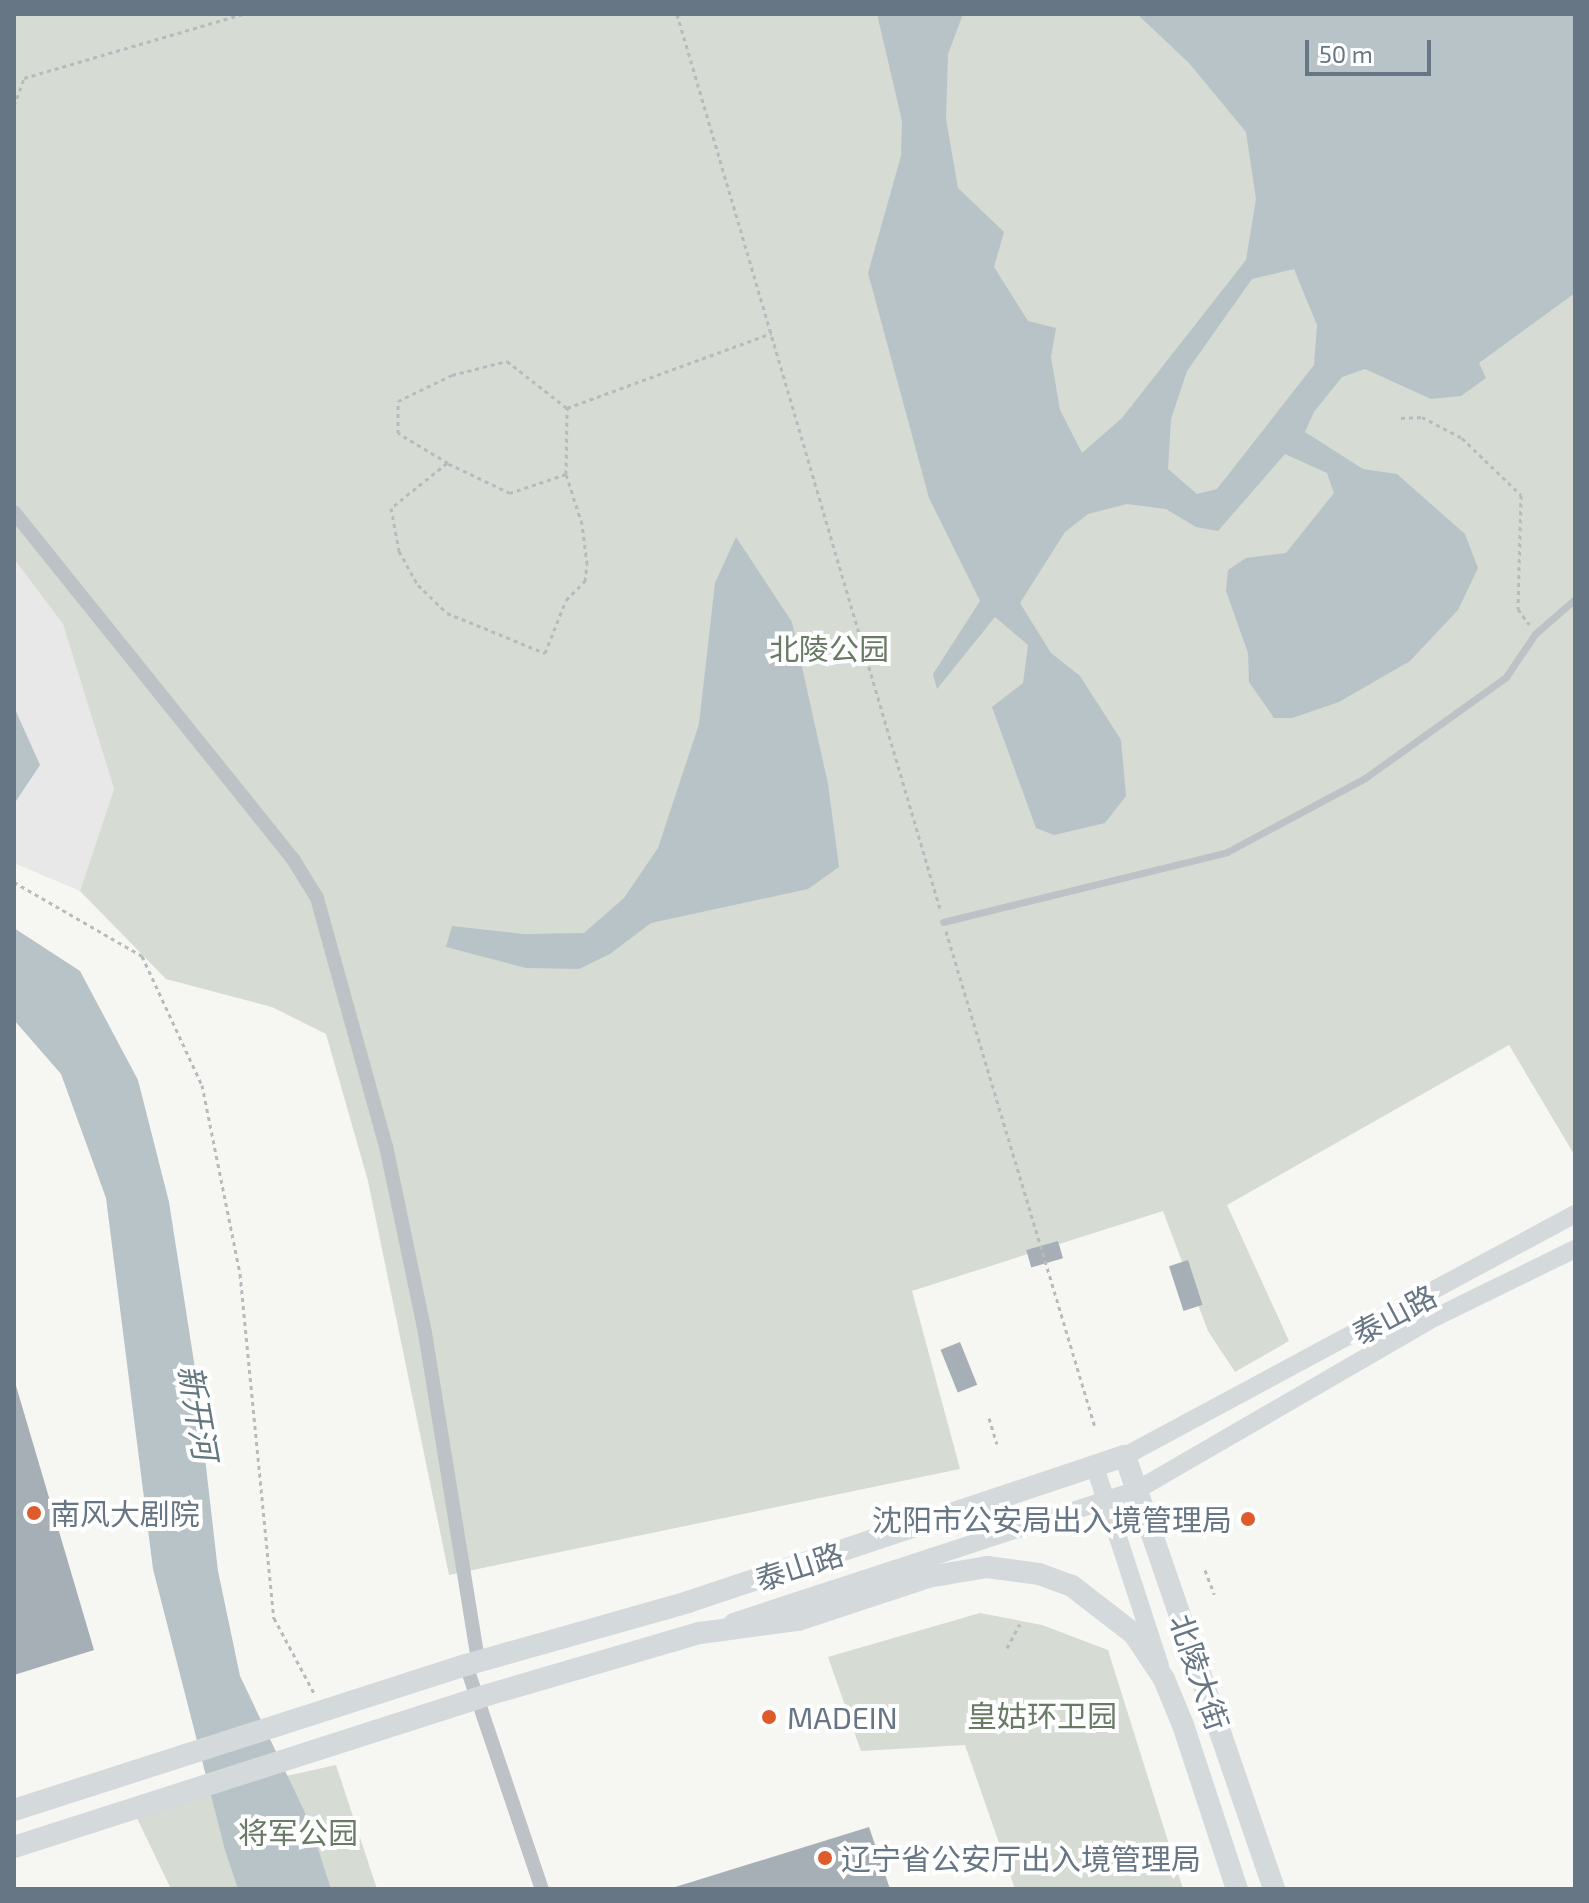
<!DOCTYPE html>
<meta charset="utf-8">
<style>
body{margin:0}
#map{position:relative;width:1589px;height:1903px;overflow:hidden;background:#f6f6f3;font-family:"Exo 2","Noto Sans SC",sans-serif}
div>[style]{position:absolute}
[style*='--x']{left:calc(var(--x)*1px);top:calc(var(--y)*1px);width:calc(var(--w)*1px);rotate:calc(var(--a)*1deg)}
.built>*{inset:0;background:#e7e8e7}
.green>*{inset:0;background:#d6dbd3}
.water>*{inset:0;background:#b8c3c8}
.building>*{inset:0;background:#a6afb5;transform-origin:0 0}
.path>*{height:3px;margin-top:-1.5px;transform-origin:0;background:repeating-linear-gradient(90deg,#b8bbbe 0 4px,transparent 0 8px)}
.service>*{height:7px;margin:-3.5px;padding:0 3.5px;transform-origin:3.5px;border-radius:3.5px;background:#bdc2c6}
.minor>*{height:14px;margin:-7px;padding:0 7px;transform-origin:7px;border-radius:7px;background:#bdc2c6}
.secondary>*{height:18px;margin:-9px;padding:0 9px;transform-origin:9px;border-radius:9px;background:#d4d9dc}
.primary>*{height:22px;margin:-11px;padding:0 11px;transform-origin:11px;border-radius:11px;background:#d4d9dc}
.dots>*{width:22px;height:22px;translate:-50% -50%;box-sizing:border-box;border:4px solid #fff;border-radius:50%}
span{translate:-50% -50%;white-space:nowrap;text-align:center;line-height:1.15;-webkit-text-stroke:8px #fff;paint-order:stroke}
.park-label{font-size:30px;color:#697b65}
.street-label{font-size:30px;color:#667684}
.poi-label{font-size:30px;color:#667684}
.left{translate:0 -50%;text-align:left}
.right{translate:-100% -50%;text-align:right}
.water-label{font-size:32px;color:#627780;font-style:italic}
.frame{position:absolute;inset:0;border:16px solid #667684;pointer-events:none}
.scale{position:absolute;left:1305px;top:40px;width:126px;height:36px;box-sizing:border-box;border:4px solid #667684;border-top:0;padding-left:10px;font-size:24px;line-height:28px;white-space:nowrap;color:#667684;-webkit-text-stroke:6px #fff;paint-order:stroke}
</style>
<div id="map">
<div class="built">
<div style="clip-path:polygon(14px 559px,63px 624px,114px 789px,80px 891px,14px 863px)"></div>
</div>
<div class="green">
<div style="clip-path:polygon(14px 14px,1575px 14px,1575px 1156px,1509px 1045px,1227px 1205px,1289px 1341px,1235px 1372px,1208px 1331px,1163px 1211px,912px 1291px,960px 1469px,449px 1575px,368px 1181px,326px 1034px,272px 1007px,166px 979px,80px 891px,114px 789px,63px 624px,14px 559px)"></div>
<div style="clip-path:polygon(980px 1613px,1042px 1625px,1108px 1650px,1183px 1889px,1015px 1889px,965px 1745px,861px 1751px,828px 1657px)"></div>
<div style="clip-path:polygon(336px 1765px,377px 1889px,171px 1889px,133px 1810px)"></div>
</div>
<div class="water">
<div style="clip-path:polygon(evenodd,877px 14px,963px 14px,948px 54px,946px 119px,958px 188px,1004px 232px,994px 267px,1028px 321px,1056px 328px,1051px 357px,1060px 410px,1082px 453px,1122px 418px,1246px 260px,1256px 199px,1246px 132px,1189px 63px,1137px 14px,1575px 14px,1575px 293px,1479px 363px,1486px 378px,1461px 396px,1431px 399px,1365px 369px,1342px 377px,1314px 412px,1305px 432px,1363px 469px,1397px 474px,1465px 534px,1478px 568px,1458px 610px,1410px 661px,1339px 702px,1292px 718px,1274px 718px,1249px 682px,1248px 653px,1226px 591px,1228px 570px,1246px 558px,1286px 553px,1334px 493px,1327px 473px,1285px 454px,1218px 531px,1196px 527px,1166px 509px,1127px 504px,1088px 514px,1065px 532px,1020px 603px,1051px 653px,1080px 676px,1121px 740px,1126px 796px,1105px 823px,1054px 835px,1036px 828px,992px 707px,1023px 683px,1028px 645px,995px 617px,937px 689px,933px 674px,980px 601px,929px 498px,868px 273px,901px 156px,902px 121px,877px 14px,1294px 269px,1317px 325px,1314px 365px,1217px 489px,1197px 494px,1168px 469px,1171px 419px,1187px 371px,1252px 279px,1294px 269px)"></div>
<div style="clip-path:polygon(736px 537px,792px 622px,828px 784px,839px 867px,808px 889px,651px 923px,610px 954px,579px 969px,526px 968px,446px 947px,452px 926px,524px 934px,584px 933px,624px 898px,658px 848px,699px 724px,715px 583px)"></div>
<div style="clip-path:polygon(14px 707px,40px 765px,14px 804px)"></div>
<div style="clip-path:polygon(14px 928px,80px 971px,138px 1080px,169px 1202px,194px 1362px,218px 1571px,240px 1676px,309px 1821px,331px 1889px,238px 1889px,225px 1850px,153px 1569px,106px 1198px,61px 1074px,14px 1020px)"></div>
</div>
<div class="building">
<div style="left:1058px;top:1241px;width:18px;height:33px;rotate:74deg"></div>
<div style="left:1188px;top:1260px;width:47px;height:20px;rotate:72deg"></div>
<div style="left:960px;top:1342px;width:46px;height:21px;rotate:68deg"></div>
<div style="clip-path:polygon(14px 1379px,94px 1650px,14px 1675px)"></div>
<div style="clip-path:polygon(869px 1827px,890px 1889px,672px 1889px,672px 1888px)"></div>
</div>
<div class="path">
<div style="--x:677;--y:14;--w:936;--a:73.62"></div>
<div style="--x:14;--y:106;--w:30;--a:-70"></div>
<div style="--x:24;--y:78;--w:228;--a:-16.3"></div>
<div style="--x:1401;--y:418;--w:21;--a:-3"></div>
<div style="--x:1422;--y:417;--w:45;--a:27.7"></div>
<div style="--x:1462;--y:438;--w:82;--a:44"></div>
<div style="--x:1521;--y:495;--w:114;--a:91.5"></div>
<div style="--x:1518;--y:609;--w:19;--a:54"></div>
<div style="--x:448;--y:463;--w:58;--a:-149"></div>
<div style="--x:398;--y:433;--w:32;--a:-90"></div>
<div style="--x:398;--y:401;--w:60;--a:-25.7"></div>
<div style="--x:452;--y:375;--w:57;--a:-14.3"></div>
<div style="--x:507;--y:361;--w:76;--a:38.1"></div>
<div style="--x:566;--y:474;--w:59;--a:161.3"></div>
<div style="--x:510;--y:493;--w:70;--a:-154.5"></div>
<div style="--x:447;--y:463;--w:72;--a:141.2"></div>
<div style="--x:391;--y:508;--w:44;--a:79.5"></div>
<div style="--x:399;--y:551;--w:39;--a:61"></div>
<div style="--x:418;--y:585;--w:40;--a:44"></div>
<div style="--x:447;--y:613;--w:106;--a:22.2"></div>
<div style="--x:545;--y:653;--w:57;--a:-68.4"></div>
<div style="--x:566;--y:600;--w:27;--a:-45"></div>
<div style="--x:585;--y:581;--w:17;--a:-83"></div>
<div style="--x:587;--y:564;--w:40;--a:-97.1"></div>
<div style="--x:582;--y:524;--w:52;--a:-107.7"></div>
<div style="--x:566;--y:474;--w:66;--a:-89.1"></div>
<div style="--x:567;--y:408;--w:218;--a:-20.1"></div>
<div style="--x:14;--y:882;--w:148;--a:30"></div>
<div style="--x:142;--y:956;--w:142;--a:65.1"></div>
<div style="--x:202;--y:1085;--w:193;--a:78.6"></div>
<div style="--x:240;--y:1274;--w:346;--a:84.4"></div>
<div style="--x:274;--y:1618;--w:85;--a:61.9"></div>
<div style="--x:946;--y:931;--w:518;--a:73.28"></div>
<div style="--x:989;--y:1418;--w:27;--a:73"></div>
<div style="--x:1205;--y:1570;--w:26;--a:69"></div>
<div style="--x:1007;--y:1648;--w:27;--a:-62"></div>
</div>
<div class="service">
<div style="--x:943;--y:922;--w:292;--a:-13.8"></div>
<div style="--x:1227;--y:852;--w:157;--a:-28.2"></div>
<div style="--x:1365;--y:778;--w:173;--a:-35.6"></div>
<div style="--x:1506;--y:677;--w:52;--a:-56"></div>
<div style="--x:1535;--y:634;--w:53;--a:-41.2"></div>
</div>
<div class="minor">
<div style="--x:14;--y:512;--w:445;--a:51.2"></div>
<div style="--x:293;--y:859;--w:46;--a:58.4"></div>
<div style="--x:317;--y:898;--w:257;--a:74.5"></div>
<div style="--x:386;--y:1146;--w:191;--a:78.2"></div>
<div style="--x:425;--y:1333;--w:333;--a:80.8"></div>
<div style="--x:466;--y:1665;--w:237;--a:71.3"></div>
</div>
<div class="secondary">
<div style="--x:1125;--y:1456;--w:511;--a:-28.27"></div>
<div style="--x:1095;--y:1467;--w:209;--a:71.9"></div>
<div style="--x:733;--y:1622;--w:425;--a:-18.1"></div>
<div style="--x:1137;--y:1490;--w:337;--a:-30.1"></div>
<div style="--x:1428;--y:1321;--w:164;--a:-26.1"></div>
</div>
<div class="primary">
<div style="--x:14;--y:1810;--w:475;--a:-17.8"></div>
<div style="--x:466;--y:1665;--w:231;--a:-15.8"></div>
<div style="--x:688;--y:1602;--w:461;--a:-18.5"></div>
<div style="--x:1125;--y:1456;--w:458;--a:71"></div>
<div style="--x:14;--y:1847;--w:486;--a:-17.8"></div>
<div style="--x:477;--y:1698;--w:232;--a:-16.3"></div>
<div style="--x:700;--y:1633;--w:99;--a:-7.6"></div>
<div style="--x:798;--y:1620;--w:137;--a:-18.3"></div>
<div style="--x:928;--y:1577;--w:60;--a:-9.6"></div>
<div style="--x:987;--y:1567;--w:52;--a:7.7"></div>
<div style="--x:1039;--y:1574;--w:35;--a:20"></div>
<div style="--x:1072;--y:1586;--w:78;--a:37.7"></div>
<div style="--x:1134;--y:1634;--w:54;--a:56.3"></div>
<div style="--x:1164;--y:1679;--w:50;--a:67.6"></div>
<div style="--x:1183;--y:1725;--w:173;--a:71.8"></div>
</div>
<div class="dots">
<div style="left:34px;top:1513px;background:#de5b2b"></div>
<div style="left:1248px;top:1519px;background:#de5b2b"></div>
<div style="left:769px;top:1717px;background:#de5b2b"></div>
<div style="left:825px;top:1858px;background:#de5b2b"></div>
</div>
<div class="park-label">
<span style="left:829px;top:648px">北陵公园</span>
<span style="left:1042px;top:1715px">皇姑环卫园</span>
<span style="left:298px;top:1832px">将军公园</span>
</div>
<div class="street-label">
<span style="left:1394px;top:1314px;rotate:-28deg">泰山路</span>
<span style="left:799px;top:1566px;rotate:-18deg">泰山路</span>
<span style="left:1200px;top:1672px;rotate:71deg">北陵大街</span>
</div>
<div class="poi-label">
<span class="left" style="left:50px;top:1513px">南风大剧院</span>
<span class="right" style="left:1232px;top:1519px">沈阳市公安局出入境管理局</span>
<span class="left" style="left:787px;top:1717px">MADEIN</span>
<span class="left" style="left:841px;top:1858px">辽宁省公安厅出入境管理局</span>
</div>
<div class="water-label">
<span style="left:199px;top:1412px;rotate:80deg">新开河</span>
</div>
<div class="frame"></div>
<div class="scale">50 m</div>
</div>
